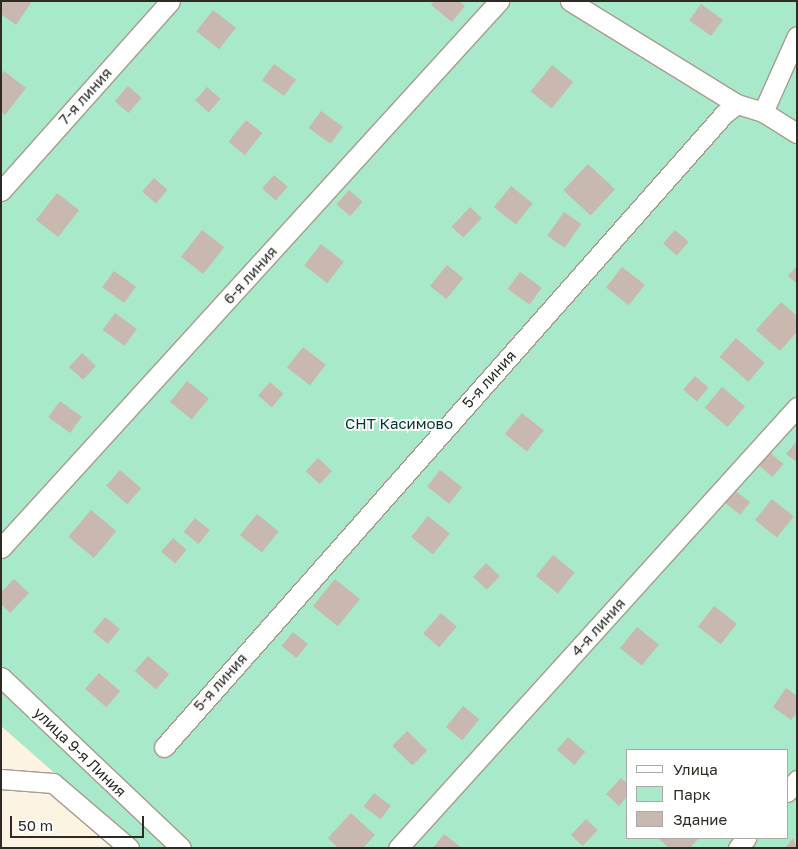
<!DOCTYPE html>
<meta charset="utf-8">
<style>
body{margin:0}
#map{position:relative;width:798px;height:849px;overflow:hidden;background:#fcf3e3;font-family:"Golos Text",sans-serif}
div>[style]{position:absolute}
[style*='--x']{left:calc(var(--x)*1px);top:calc(var(--y)*1px);width:calc(var(--w)*1px);rotate:calc(var(--a)*1deg)}
.green>*{inset:0;background:#a7e9c9}
.building>*{inset:0;background:#c9b8af;transform-origin:0 0}
.roads{filter:drop-shadow(1px 0 #a59d8e) drop-shadow(-1px 0 #a59d8e) drop-shadow(0 1px #a59d8e) drop-shadow(0 -1px #a59d8e)}
.minor>*{height:19px;margin:-9.5px;padding:0 9.5px;transform-origin:9.5px;border-radius:9.5px;background:#fff}
span{translate:-50% -50%;white-space:nowrap;text-align:center;line-height:1.15;-webkit-text-stroke:4px #fff;paint-order:stroke}
.street-label{font-size:15px;color:#2e2b25}
.park-label{font-size:15px;color:#003a26}
.frame{position:absolute;inset:0;border:2px solid #2e2b25;pointer-events:none}
.legend{position:absolute;left:626px;top:749px;width:162px;height:90px;box-sizing:border-box;background:#fff;border:1px solid #abaaa8;margin:0;padding:6px 9px;list-style:none;font-size:15px;color:#2e2b25}
.legend li{display:flex;align-items:center;gap:10px;height:25px}
.legend b{width:25px;border:1px solid #abaaa8}
.scale{position:absolute;left:10px;top:816px;width:134px;height:22px;box-sizing:border-box;border:2px solid #2e2b25;border-top:0;padding-left:6px;font-size:15px;line-height:18px;white-space:nowrap;color:#2e2b25;-webkit-text-stroke:4px #fff;paint-order:stroke}
</style>
<div id="map">
<div class="green">
<div style="clip-path:polygon(evenodd,1px 1px,797px 1px,797px 848px,140px 848px,1px 726px,1px 1px,627px 750px,787px 750px,787px 838px,627px 838px,627px 750px)"></div>
</div>
<div class="building">
<div style="clip-path:polygon(1px 1px,29px 1px,31px 3px,16px 25px,1px 14px)"></div>
<div style="clip-path:polygon(434px 1px,459px 1px,465px 6px,452px 22px,431px 5px)"></div>
<div style="left:701px;top:4px;width:27px;height:20px;rotate:36deg"></div>
<div style="left:213px;top:10px;width:29px;height:27px;rotate:38deg"></div>
<div style="left:274px;top:64px;width:27px;height:20px;rotate:36deg"></div>
<div style="left:552px;top:65px;width:27px;height:34px;rotate:39deg"></div>
<div style="clip-path:polygon(4px 71px,26px 88px,5px 115px,1px 112px,1px 75px)"></div>
<div style="left:128px;top:86px;width:18px;height:20px;rotate:41deg"></div>
<div style="left:207px;top:87px;width:18px;height:18px;rotate:41deg"></div>
<div style="left:321px;top:111px;width:27px;height:21px;rotate:36deg"></div>
<div style="left:246px;top:120px;width:21px;height:28px;rotate:39deg"></div>
<div style="left:588px;top:164px;width:37px;height:36px;rotate:43deg"></div>
<div style="left:274px;top:175px;width:18px;height:18px;rotate:41deg"></div>
<div style="left:154px;top:178px;width:18px;height:18px;rotate:41deg"></div>
<div style="left:511px;top:186px;width:28px;height:27px;rotate:39deg"></div>
<div style="left:349px;top:190px;width:18px;height:19px;rotate:41deg"></div>
<div style="left:57px;top:193px;width:28px;height:34px;rotate:38deg"></div>
<div style="left:470px;top:207px;width:16px;height:27px;rotate:43deg"></div>
<div style="left:564px;top:212px;width:21px;height:29px;rotate:35deg"></div>
<div style="left:202px;top:230px;width:28px;height:34px;rotate:38deg"></div>
<div style="left:675px;top:230px;width:18px;height:18px;rotate:41deg"></div>
<div style="left:321px;top:244px;width:29px;height:27px;rotate:38deg"></div>
<div style="left:447px;top:265px;width:21px;height:27px;rotate:39deg"></div>
<div style="clip-path:polygon(797px 266px,797px 284px,788px 276px)"></div>
<div style="left:622px;top:267px;width:29px;height:26px;rotate:38deg"></div>
<div style="left:114px;top:271px;width:27px;height:20px;rotate:36deg"></div>
<div style="left:520px;top:272px;width:27px;height:21px;rotate:36deg"></div>
<div style="clip-path:polygon(781px 302px,797px 316px,797px 332px,780px 351px,756px 330px)"></div>
<div style="left:115px;top:313px;width:27px;height:21px;rotate:36deg"></div>
<div style="left:736px;top:338px;width:38px;height:25px;rotate:41deg"></div>
<div style="left:303px;top:347px;width:29px;height:26px;rotate:38deg"></div>
<div style="left:82px;top:353px;width:19px;height:19px;rotate:43deg"></div>
<div style="left:695px;top:376px;width:18px;height:18px;rotate:41deg"></div>
<div style="left:187px;top:381px;width:28px;height:27px;rotate:39deg"></div>
<div style="left:270px;top:382px;width:18px;height:18px;rotate:41deg"></div>
<div style="left:722px;top:387px;width:30px;height:27px;rotate:40deg"></div>
<div style="left:60px;top:401px;width:27px;height:20px;rotate:36deg"></div>
<div style="left:522px;top:413px;width:28px;height:27px;rotate:39deg"></div>
<div style="clip-path:polygon(797px 441px,797px 462px,786px 454px)"></div>
<div style="left:766px;top:449px;width:23px;height:17px;rotate:41deg"></div>
<div style="left:318px;top:458px;width:19px;height:18px;rotate:43deg"></div>
<div style="left:120px;top:470px;width:28px;height:21px;rotate:41deg"></div>
<div style="left:440px;top:470px;width:28px;height:21px;rotate:38deg"></div>
<div style="left:732px;top:488px;width:23px;height:16px;rotate:38deg"></div>
<div style="left:772px;top:499px;width:28px;height:27px;rotate:39deg"></div>
<div style="left:91px;top:510px;width:33px;height:35px;rotate:40deg"></div>
<div style="left:257px;top:514px;width:28px;height:27px;rotate:39deg"></div>
<div style="left:428px;top:516px;width:28px;height:27px;rotate:39deg"></div>
<div style="left:195px;top:518px;width:19px;height:18px;rotate:39deg"></div>
<div style="left:173px;top:538px;width:18px;height:18px;rotate:41deg"></div>
<div style="left:553px;top:555px;width:28px;height:27px;rotate:39deg"></div>
<div style="left:486px;top:563px;width:19px;height:19px;rotate:43deg"></div>
<div style="clip-path:polygon(14px 579px,29px 593px,10px 613px,1px 604px,1px 592px)"></div>
<div style="left:335px;top:579px;width:32px;height:35px;rotate:39deg"></div>
<div style="left:714px;top:606px;width:29px;height:26px;rotate:38deg"></div>
<div style="left:441px;top:613px;width:21px;height:27px;rotate:41deg"></div>
<div style="left:105px;top:617px;width:19px;height:19px;rotate:39deg"></div>
<div style="left:637px;top:627px;width:28px;height:27px;rotate:39deg"></div>
<div style="left:293px;top:632px;width:19px;height:18px;rotate:39deg"></div>
<div style="left:148px;top:656px;width:28px;height:20px;rotate:41deg"></div>
<div style="left:99px;top:673px;width:28px;height:21px;rotate:41deg"></div>
<div style="clip-path:polygon(786px 688px,797px 696px,797px 713px,791px 720px,773px 707px)"></div>
<div style="left:463px;top:706px;width:21px;height:27px;rotate:39deg"></div>
<div style="left:407px;top:731px;width:28px;height:21px;rotate:44deg"></div>
<div style="left:568px;top:737px;width:23px;height:17px;rotate:41deg"></div>
<div style="clip-path:polygon(621px 778px,627px 783px,627px 797px,619px 806px,606px 794px)"></div>
<div style="left:374px;top:793px;width:21px;height:17px;rotate:37deg"></div>
<div style="clip-path:polygon(351px 813px,375px 835px,363px 848px,338px 848px,328px 838px)"></div>
<div style="left:586px;top:819px;width:16px;height:22px;rotate:43deg"></div>
<div style="clip-path:polygon(444px 834px,462px 848px,433px 848px)"></div>
<div style="clip-path:polygon(658px 838px,699px 838px,690px 848px,669px 848px)"></div>
<div style="clip-path:polygon(793px 838px,797px 848px,785px 848px)"></div>
</div>
<div class="roads">
<div class="minor">
<div style="--x:570;--y:1;--w:196;--a:31.7"></div>
<div style="--x:737;--y:104;--w:27;--a:17"></div>
<div style="--x:763;--y:112;--w:40;--a:32"></div>
<div style="--x:763;--y:112;--w:83;--a:-65.9"></div>
<div style="--x:1;--y:191;--w:254;--a:-48.3"></div>
<div style="--x:1;--y:548;--w:740;--a:-47.68"></div>
<div style="--x:1;--y:677;--w:248;--a:43.5"></div>
<div style="--x:164;--y:747;--w:845;--a:-48.5"></div>
<div style="--x:724;--y:114;--w:16;--a:-38"></div>
<div style="--x:1;--y:779;--w:52;--a:4.4"></div>
<div style="--x:53;--y:783;--w:100;--a:40.5"></div>
<div style="--x:787;--y:792;--w:16;--a:-50"></div>
<div style="--x:398;--y:848;--w:595;--a:-47.86"></div>
<div style="--x:738;--y:848;--w:13;--a:-51"></div>
</div>
</div>
<div class="street-label">
<span style="left:85px;top:96px;rotate:-48deg">7-я линия</span>
<span style="left:250px;top:275px;rotate:-48deg">6-я линия</span>
<span style="left:489px;top:379px;rotate:-48deg">5-я линия</span>
<span style="left:598px;top:627px;rotate:-48deg">4-я линия</span>
<span style="left:220px;top:682px;rotate:-48deg">5-я линия</span>
<span style="left:80px;top:752px;rotate:44deg">улица 9-я Линия</span>
</div>
<div class="park-label">
<span style="left:399px;top:424px">СНТ Касимово</span>
</div>
<div class="frame"></div>
<ul class="legend">
<li><b style="height:6px;background:#fff"></b>Улица</li>
<li><b style="height:14px;background:#a7e9c9"></b>Парк</li>
<li><b style="height:14px;background:#c9b8af"></b>Здание</li>
</ul>
<div class="scale">50 m</div>
</div>
